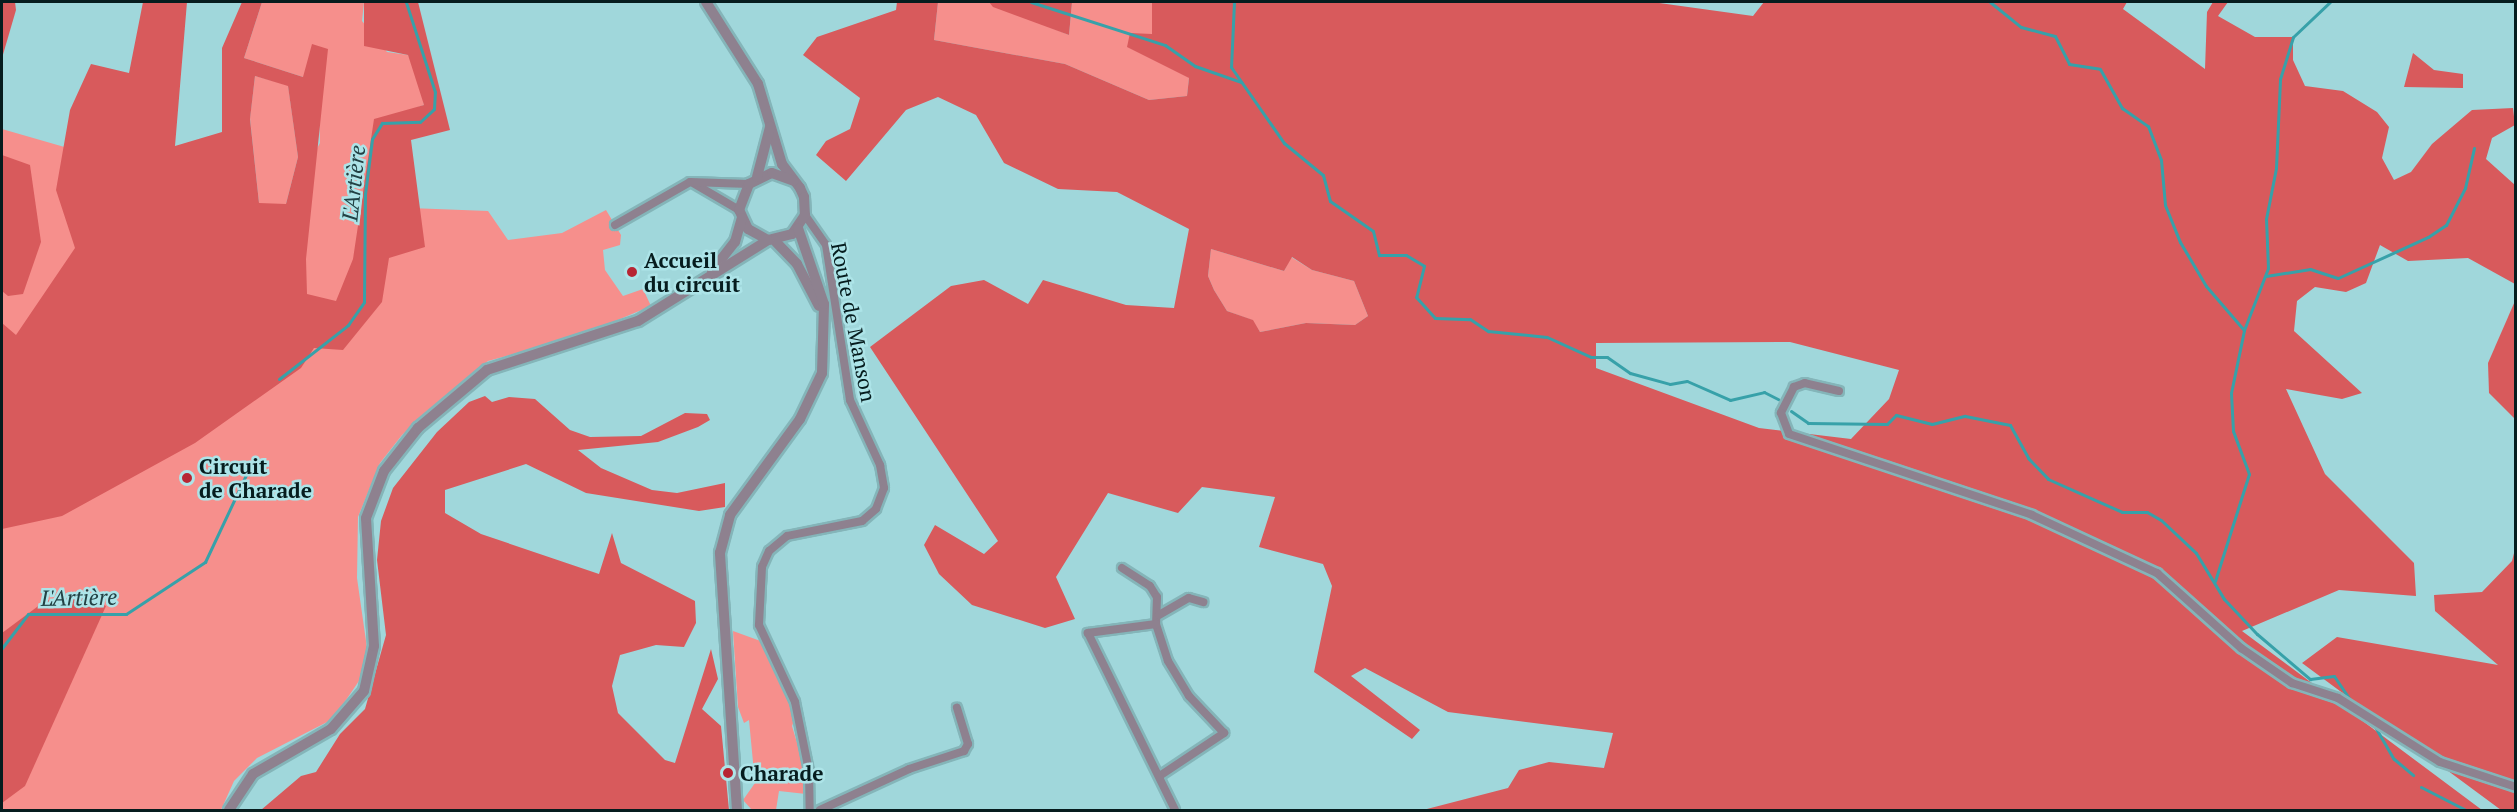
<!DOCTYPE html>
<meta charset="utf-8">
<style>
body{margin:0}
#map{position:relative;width:2517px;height:812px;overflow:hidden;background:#a0d7db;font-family:"PT Serif",serif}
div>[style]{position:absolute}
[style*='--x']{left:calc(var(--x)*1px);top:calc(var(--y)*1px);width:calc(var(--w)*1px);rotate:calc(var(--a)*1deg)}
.green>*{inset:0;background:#f68f8c}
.forest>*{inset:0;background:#d85a5c}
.stream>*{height:3px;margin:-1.5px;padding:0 1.5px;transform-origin:1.5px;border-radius:1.5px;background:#37a1a9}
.roads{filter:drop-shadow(2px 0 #84b5b9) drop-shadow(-2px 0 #84b5b9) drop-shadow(0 2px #84b5b9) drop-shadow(0 -2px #84b5b9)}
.minor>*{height:8px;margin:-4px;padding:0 4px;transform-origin:4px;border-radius:4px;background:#8e818f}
.tertiary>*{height:10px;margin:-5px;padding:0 5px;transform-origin:5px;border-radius:5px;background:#8e818f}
.dots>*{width:16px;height:16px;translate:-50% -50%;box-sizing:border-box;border:3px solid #ade4e8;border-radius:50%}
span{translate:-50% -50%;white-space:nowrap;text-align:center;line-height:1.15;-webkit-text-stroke:5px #ade4e8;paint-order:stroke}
.poi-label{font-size:21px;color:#061c1e;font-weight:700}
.left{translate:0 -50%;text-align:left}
.street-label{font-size:21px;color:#061c1e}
.water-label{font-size:22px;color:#224144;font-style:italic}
.frame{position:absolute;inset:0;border:3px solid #061c1e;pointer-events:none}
</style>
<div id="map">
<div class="green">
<div style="clip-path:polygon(262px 2px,364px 2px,362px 21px,387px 52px,408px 55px,420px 80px,424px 105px,407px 111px,358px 206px,488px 211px,508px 240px,562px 233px,606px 210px,621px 235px,620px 245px,603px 250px,605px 270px,623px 296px,643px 289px,651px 306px,582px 335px,488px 361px,402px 435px,380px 463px,358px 517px,357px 578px,367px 648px,361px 678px,333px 719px,257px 758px,234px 781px,221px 810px,2px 810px,2px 129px,259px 203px,250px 118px,255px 76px,288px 85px,298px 157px,286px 204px,320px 143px,319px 106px,303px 77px,244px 58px)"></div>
<div style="clip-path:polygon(938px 2px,989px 2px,1069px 35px,1072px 2px,1152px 2px,1152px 34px,1189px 78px,1187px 96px,1149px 100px,1065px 64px,934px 40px)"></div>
<div style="clip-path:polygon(1211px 249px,1284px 271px,1291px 257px,1312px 270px,1354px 281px,1368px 316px,1355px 325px,1306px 323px,1260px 332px,1252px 320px,1227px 311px,1214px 290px,1208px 276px)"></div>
<div style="clip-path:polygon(733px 631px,766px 643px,795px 718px,792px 726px,806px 773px,806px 794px,779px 791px,776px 810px,752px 810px,743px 800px,755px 783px,749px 720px,744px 723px,738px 707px)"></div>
</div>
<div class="forest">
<div style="clip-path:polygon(2px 2px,15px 2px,16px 10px,2px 58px)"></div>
<div style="clip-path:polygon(evenodd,143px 2px,187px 2px,175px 146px,222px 132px,222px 48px,242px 2px,262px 2px,244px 58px,303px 77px,312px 44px,328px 49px,306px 259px,307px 294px,336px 301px,353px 259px,374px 119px,424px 105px,408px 55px,364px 46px,364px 2px,418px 2px,450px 130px,411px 140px,425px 247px,389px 258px,382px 302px,343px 350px,314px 348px,301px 368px,195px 443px,62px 516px,2px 529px,2px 323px,16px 335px,75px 248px,56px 190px,70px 110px,91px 64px,129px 73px,143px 2px,255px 76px,288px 86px,298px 157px,286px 204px,259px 203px,250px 119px,255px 76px)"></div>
<div style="clip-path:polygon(evenodd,897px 2px,938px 2px,934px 40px,1065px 64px,1149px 100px,1187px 96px,1189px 78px,1127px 47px,1130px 33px,1152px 34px,1152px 2px,1652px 2px,1753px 16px,1764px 2px,2127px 2px,2123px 9px,2205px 69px,2207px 12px,2213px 2px,2228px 2px,2218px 16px,2255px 37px,2293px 37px,2293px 60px,2305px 86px,2343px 91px,2377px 112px,2389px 127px,2382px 158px,2394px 180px,2411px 172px,2432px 144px,2472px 110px,2513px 108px,2515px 125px,2492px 138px,2486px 159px,2515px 185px,2515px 284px,2468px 258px,2408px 261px,2380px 245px,2366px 283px,2346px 292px,2315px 287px,2297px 301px,2294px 331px,2362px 393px,2342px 399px,2286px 389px,2325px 474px,2414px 563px,2416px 596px,2339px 590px,2242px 631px,2482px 810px,1423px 810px,1508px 788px,1519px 770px,1549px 762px,1604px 768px,1613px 733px,1448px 712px,1365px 668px,1351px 676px,1420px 730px,1412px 739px,1314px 672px,1332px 586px,1323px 564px,1259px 547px,1275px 497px,1202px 487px,1178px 513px,1108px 493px,1056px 577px,1075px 619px,1045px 628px,972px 605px,939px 574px,924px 545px,935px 525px,984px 554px,998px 541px,870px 347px,951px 286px,984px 280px,1028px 304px,1043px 280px,1126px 305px,1174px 308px,1189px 229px,1117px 192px,1058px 189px,1004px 163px,976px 115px,938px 97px,906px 110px,846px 181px,816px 155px,826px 141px,850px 129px,860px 98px,803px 55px,817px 37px,896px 10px,897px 2px,1211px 249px,1284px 271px,1292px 257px,1312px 270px,1354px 281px,1368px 316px,1355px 325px,1306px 323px,1260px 332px,1253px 320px,1227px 311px,1214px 290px,1208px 276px,1211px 249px,897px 2px,1790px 342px,1899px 370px,1889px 399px,1851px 439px,1759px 428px,1596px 368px,1596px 343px,1790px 342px)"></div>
<div style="clip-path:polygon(989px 2px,1072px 2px,1069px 35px,993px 7px)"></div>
<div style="clip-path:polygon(2413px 53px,2434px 70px,2463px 74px,2463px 88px,2404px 87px)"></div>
<div style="clip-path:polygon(2px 155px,30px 165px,41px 242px,23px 294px,8px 296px,2px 291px)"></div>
<div style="clip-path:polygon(2515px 301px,2515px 419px,2489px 393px,2488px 363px)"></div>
<div style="clip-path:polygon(485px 396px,492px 402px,509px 397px,535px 399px,570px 430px,590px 437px,641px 436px,685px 413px,707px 414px,710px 420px,698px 427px,658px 442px,578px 450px,601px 468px,652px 490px,677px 493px,725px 483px,725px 507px,699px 511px,586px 493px,526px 464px,445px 490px,445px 513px,481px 534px,599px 574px,612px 533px,621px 563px,695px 601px,696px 623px,684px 647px,656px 645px,620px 655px,612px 686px,618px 713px,665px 760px,675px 763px,711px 649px,718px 679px,702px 709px,721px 726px,729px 810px,261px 810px,301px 776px,316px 772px,340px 734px,365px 709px,386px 635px,377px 560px,381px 521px,393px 488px,437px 432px,469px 402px)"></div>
<div style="clip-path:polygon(2515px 549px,2515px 810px,2501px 810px,2302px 663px,2337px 637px,2498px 665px,2435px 611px,2434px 595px,2482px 592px,2512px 561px)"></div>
<div style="clip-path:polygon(82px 595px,106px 606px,25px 786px,2px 803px,2px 633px,45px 601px)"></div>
</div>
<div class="stream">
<div style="--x:1031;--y:2;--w:141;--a:17.8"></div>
<div style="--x:1165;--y:45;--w:37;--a:35"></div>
<div style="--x:1195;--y:66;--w:49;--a:19.2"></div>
<div style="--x:1234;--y:2;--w:65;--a:92.6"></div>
<div style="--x:1231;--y:67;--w:93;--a:55.1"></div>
<div style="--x:1284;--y:143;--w:50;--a:39.4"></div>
<div style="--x:1323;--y:175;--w:27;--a:75"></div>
<div style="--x:1330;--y:201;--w:52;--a:34.9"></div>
<div style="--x:1373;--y:231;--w:25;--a:76"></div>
<div style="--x:1379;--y:255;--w:27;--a:0"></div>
<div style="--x:1406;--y:255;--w:21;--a:31"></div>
<div style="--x:1424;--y:266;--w:32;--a:104"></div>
<div style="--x:1416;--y:297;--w:28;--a:48"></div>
<div style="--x:1435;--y:318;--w:35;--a:2"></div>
<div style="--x:1470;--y:319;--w:22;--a:34"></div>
<div style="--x:1488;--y:331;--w:59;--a:5.8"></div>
<div style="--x:1547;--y:337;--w:48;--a:24.4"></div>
<div style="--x:1591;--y:357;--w:16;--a:0"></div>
<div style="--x:1607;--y:357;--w:28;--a:35"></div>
<div style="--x:1630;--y:373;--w:41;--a:15.4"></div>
<div style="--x:1670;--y:384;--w:17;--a:-10"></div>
<div style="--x:1687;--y:381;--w:47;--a:23.8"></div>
<div style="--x:1730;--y:400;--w:35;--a:-13"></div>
<div style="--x:1764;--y:392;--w:16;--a:27"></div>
<div style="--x:1990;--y:2;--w:40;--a:39"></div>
<div style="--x:2021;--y:27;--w:35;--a:15"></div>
<div style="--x:2055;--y:36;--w:31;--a:63"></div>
<div style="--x:2069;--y:64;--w:31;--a:9"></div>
<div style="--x:2100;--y:69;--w:45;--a:60.6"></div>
<div style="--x:2122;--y:108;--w:32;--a:35"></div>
<div style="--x:2148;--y:126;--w:36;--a:69"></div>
<div style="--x:2161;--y:160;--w:45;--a:84.9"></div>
<div style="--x:2165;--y:205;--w:40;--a:68"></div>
<div style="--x:2180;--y:242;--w:51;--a:59.4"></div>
<div style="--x:2206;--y:286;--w:58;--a:49.2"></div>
<div style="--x:2266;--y:276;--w:45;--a:-9"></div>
<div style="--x:2310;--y:269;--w:29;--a:18"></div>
<div style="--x:2338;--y:278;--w:99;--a:-24.5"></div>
<div style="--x:2428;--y:237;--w:22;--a:-34"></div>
<div style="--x:2446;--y:225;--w:42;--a:-62.8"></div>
<div style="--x:2465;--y:188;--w:41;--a:-77.3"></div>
<div style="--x:279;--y:379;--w:88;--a:-38"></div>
<div style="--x:348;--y:325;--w:28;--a:-55"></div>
<div style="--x:364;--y:302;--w:108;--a:-89.5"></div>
<div style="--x:365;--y:194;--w:55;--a:-82.7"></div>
<div style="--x:372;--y:139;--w:19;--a:-58"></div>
<div style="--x:382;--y:123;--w:38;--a:-2"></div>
<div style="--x:420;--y:122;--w:19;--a:-43"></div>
<div style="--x:434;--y:109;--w:17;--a:-87"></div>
<div style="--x:435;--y:92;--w:95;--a:-107.9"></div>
<div style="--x:1791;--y:411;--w:21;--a:35"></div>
<div style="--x:1808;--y:423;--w:79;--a:0.7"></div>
<div style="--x:1887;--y:424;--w:13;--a:-45"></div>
<div style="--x:1896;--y:415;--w:37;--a:14"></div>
<div style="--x:1932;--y:424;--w:34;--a:-14"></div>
<div style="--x:1965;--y:416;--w:46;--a:11.3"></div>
<div style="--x:2010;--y:425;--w:38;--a:61"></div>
<div style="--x:2028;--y:458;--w:29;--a:46"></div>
<div style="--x:2048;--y:479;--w:81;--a:24"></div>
<div style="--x:2122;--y:512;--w:25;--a:0"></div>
<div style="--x:2147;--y:512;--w:16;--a:30"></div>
<div style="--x:2161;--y:520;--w:48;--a:43.3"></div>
<div style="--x:2196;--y:553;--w:54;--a:58.7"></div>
<div style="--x:2224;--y:599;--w:48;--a:46.7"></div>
<div style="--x:2257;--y:634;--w:70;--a:40.3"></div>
<div style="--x:2310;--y:679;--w:24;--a:-7"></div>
<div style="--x:2334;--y:676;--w:32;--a:56"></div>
<div style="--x:2215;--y:581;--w:112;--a:-72.4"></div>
<div style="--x:2249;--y:474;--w:46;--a:-110.4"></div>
<div style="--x:2233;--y:431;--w:38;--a:-93"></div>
<div style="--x:2231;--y:393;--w:64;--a:-78.3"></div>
<div style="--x:2244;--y:330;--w:66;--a:-68.8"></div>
<div style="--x:2268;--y:268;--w:49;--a:-92.3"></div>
<div style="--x:2266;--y:219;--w:52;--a:-78.9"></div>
<div style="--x:2276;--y:168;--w:89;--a:-87.4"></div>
<div style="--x:2280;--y:79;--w:44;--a:-72.8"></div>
<div style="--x:2293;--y:37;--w:51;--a:-43.4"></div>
<div style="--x:2;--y:648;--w:43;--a:-52.6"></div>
<div style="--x:28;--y:614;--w:98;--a:0"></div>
<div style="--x:126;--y:614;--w:95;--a:-33.4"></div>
<div style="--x:205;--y:562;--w:96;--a:-64.8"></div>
<div style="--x:2374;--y:725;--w:39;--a:60"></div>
<div style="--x:2394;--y:759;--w:25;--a:40"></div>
<div style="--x:2421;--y:787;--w:51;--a:27.1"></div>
</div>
<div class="roads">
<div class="minor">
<div style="--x:693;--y:183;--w:53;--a:30.4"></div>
<div style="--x:805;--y:215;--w:37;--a:55"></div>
<div style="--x:826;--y:245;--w:157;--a:81.2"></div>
<div style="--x:850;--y:400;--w:72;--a:65.2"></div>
<div style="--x:880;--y:465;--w:23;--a:80"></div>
<div style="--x:884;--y:488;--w:22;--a:111"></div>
<div style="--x:876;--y:509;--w:18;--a:139"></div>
<div style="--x:862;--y:521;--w:76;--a:168.7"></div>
<div style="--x:787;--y:536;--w:23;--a:140"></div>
<div style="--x:769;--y:551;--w:17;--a:114"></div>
<div style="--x:762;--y:567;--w:58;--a:93"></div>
<div style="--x:759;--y:625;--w:85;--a:64.9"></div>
<div style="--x:795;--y:702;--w:70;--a:78.5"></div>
<div style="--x:809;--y:771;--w:39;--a:89"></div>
<div style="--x:615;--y:225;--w:86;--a:-29.8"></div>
<div style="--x:690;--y:182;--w:59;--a:1.9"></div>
<div style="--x:1839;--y:391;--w:35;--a:-167"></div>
<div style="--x:1805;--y:383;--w:12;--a:160"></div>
<div style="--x:1794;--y:387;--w:29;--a:117"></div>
<div style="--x:1781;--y:413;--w:22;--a:69"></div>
<div style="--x:1789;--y:434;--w:256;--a:18.4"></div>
<div style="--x:2032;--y:515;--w:138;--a:24.9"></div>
<div style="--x:2157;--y:573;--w:113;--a:41.8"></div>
<div style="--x:2241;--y:648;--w:62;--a:34.5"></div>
<div style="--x:2292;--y:683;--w:48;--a:18.1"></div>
<div style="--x:2338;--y:698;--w:120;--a:32.1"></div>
<div style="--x:2440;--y:762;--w:80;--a:18.2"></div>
<div style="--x:1122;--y:568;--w:33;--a:33"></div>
<div style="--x:1150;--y:586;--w:13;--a:58"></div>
<div style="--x:1157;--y:597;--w:27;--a:92"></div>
<div style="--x:1159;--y:615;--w:34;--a:-30"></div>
<div style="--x:1189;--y:598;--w:15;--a:16"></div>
<div style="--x:1161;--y:775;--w:76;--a:-33.7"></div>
<div style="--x:1224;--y:733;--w:51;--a:-133.4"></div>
<div style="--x:1189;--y:696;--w:41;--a:-121"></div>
<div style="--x:1168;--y:661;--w:39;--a:-108"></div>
<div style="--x:1156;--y:624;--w:69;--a:172.5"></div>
<div style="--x:1088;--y:633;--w:197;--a:63.8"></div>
<div style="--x:820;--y:810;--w:98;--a:-24.7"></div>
<div style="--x:909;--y:769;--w:58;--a:-18.1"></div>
<div style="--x:964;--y:751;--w:8;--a:-60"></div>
<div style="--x:968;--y:744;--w:38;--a:-107"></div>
</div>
<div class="tertiary">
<div style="--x:706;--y:2;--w:97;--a:57.6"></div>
<div style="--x:758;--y:84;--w:84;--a:73.3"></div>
<div style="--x:782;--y:164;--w:30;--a:53"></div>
<div style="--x:800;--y:188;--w:10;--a:66"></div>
<div style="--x:804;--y:197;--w:18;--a:87"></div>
<div style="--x:805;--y:215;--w:23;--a:124"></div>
<div style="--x:792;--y:234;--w:25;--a:166"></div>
<div style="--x:768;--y:240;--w:23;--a:-151"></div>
<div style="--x:748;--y:229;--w:21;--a:-115"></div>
<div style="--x:739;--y:210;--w:28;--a:-69"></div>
<div style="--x:749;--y:184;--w:25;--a:-26"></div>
<div style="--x:772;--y:173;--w:23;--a:20"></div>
<div style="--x:757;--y:177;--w:52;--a:-75.4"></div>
<div style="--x:774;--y:240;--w:33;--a:46"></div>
<div style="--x:797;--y:264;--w:47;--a:62.4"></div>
<div style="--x:712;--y:271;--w:37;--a:-52"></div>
<div style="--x:735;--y:242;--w:25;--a:-74"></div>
<div style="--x:229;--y:810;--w:43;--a:-56.3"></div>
<div style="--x:253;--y:774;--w:90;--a:-30"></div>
<div style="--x:331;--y:729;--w:50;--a:-49"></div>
<div style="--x:364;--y:691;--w:46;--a:-77.5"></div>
<div style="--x:374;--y:646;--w:128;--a:-93.6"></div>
<div style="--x:366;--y:518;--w:50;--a:-69"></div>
<div style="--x:384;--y:471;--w:55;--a:-51.7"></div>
<div style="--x:418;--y:428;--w:90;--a:-40"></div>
<div style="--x:487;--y:370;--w:159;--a:-18"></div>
<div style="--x:638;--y:321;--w:153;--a:-31.9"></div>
<div style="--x:737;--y:810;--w:258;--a:-93.8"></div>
<div style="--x:720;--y:553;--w:39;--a:-75"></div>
<div style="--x:730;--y:515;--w:119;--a:-53.9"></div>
<div style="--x:800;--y:419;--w:51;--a:-64.4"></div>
<div style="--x:822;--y:373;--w:69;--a:-88.3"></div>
<div style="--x:824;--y:304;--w:80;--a:-108.9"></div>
</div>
</div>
<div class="dots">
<div style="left:632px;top:272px;background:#b72533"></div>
<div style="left:187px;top:478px;background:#b72533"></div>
<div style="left:728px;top:773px;background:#b72533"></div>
</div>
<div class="poi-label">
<span class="left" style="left:644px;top:272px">Accueil<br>du circuit</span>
<span class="left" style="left:199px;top:478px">Circuit<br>de Charade</span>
<span class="left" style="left:740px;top:773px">Charade</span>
</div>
<div class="street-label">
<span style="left:854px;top:322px;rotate:79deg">Route de Manson</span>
</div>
<div class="water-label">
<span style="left:353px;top:183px;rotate:-84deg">L'Artière</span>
<span style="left:79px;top:597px;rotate:-1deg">L'Artière</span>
</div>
<div class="frame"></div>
</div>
